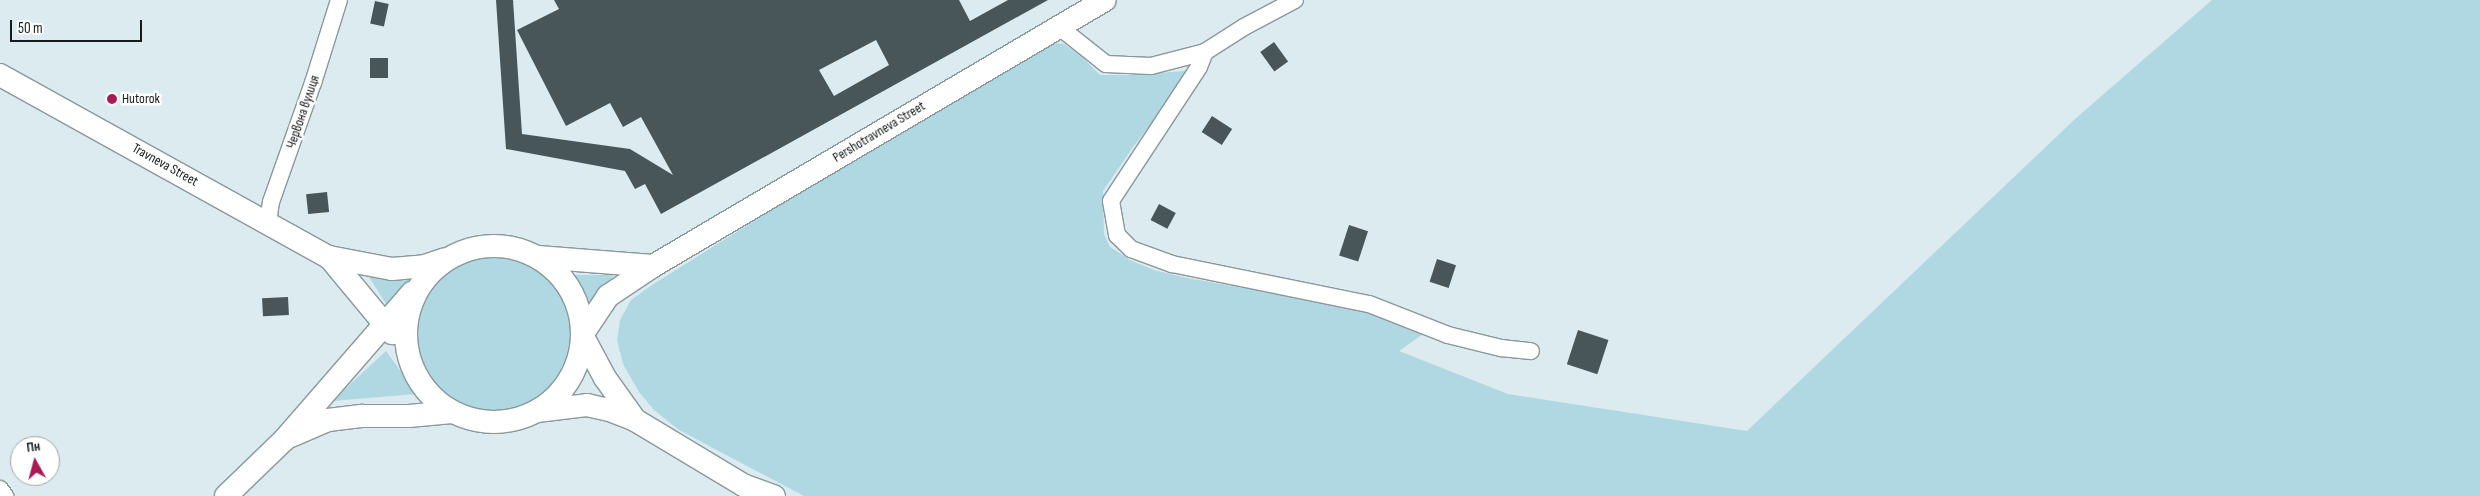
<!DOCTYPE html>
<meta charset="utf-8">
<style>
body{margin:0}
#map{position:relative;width:2480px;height:496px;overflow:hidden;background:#dbebef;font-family:"Sofia Sans Condensed",sans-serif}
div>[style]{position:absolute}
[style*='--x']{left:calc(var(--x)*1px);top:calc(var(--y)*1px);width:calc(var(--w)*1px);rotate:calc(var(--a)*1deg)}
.green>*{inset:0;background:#b0d8e2}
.round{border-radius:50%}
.building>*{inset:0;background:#485659;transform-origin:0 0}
.roads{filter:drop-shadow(1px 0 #89989b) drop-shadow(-1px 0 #89989b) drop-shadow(0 1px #89989b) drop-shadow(0 -1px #89989b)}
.street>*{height:16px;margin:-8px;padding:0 8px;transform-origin:8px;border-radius:8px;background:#fff}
.secondary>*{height:22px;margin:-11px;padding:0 11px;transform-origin:11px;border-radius:11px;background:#fff}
.secondary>.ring{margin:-11px;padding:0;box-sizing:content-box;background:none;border:22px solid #fff;border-radius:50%}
.dots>*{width:14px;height:14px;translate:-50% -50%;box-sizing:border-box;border:2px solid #fff;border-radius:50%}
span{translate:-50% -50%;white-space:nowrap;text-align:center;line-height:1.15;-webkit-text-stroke:5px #fff;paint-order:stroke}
.poi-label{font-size:14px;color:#161c1d}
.left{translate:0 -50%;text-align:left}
.street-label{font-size:14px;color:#161c1d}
.north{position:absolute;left:10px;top:436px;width:50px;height:50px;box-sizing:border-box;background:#fff;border:1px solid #a2a4a5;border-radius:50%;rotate:353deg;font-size:14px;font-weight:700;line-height:20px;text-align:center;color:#161c1d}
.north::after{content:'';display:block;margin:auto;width:18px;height:22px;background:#aa1953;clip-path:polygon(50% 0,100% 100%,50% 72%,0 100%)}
.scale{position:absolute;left:10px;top:20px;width:132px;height:22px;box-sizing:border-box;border:2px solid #161c1d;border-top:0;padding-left:6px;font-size:15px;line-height:18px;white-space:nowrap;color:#161c1d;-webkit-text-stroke:4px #fff;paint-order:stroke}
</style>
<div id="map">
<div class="green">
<div style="clip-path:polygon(2212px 0,2480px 0,2480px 496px,804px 496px,679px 430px,654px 410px,639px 392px,623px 364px,617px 340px,620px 320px,631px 300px,652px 285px,1040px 42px,1064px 44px,1082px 57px,1100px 75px,1139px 75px,1192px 70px,1133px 147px,1103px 191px,1104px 234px,1110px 247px,1130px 260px,1154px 270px,1187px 278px,1343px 305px,1426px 332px,1399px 351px,1508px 394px,1747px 431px,2075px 119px)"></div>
<div class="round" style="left:418px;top:257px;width:154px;height:154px"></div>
<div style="clip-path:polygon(573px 275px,614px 275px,592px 306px)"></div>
<div style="clip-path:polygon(369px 277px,416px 279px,390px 310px)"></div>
<div style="clip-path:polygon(386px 351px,417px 394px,332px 401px)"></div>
</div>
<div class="building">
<div style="clip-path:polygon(evenodd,496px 0,513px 0,522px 134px,630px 149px,673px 175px,641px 117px,623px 127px,610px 103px,566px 126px,517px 30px,559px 9px,554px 0,959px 0,970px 21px,1008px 0,1048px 0,661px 214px,645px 184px,635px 189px,625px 171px,506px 149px,496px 0,876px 40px,889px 65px,834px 96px,819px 70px,876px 40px)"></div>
<div style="left:375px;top:1px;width:14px;height:23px;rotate:12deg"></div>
<div style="left:1274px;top:42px;width:24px;height:17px;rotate:54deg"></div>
<div style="left:370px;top:58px;width:18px;height:20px"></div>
<div style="left:1212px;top:116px;width:24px;height:19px;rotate:33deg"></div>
<div style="left:327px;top:192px;width:20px;height:21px;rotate:84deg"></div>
<div style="left:1159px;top:204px;width:19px;height:18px;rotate:28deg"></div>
<div style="left:1349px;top:225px;width:20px;height:32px;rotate:18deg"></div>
<div style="left:1437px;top:259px;width:20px;height:24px;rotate:18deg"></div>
<div style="left:288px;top:297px;width:18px;height:26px;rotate:87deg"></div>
<div style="left:1578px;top:330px;width:32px;height:36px;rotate:18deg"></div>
</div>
<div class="roads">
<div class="street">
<div style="--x:1295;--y:0;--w:58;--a:152.1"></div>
<div style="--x:1244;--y:27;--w:46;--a:147.3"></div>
<div style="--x:1205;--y:52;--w:16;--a:112"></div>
<div style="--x:1199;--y:67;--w:160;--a:123.3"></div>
<div style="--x:1111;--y:201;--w:35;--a:80"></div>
<div style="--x:1117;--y:235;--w:20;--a:45"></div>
<div style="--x:1131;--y:249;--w:44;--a:20.1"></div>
<div style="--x:1172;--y:264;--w:201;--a:11.5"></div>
<div style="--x:1369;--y:304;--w:85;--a:21.4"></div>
<div style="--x:1448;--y:335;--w:55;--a:13.8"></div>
<div style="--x:1501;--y:348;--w:30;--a:6"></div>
<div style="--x:1058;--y:26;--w:61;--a:38.4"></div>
<div style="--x:1106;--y:64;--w:45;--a:2.5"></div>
<div style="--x:1151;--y:66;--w:56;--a:-14.5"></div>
<div style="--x:268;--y:223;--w:21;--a:-82"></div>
<div style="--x:271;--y:202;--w:126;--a:-70.6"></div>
<div style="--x:313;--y:83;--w:87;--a:-72.6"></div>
<div style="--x:0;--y:489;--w:9;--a:54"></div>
</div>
<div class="secondary">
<div style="--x:0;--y:75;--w:376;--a:29"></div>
<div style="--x:329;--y:257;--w:64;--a:10.8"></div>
<div style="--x:392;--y:269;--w:33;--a:-5"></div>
<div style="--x:425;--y:266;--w:21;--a:-19"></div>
<div class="ring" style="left:406px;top:246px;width:154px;height:154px"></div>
<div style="--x:329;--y:257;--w:99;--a:50.3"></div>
<div style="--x:538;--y:257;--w:115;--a:4.5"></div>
<div style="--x:537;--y:411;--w:50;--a:-6.8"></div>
<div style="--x:587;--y:405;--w:26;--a:13"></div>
<div style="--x:612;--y:411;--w:25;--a:21"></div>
<div style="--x:635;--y:420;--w:126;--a:31"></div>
<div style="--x:743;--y:485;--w:33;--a:20"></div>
<div style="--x:635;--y:420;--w:52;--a:-125.5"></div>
<div style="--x:605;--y:378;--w:49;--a:-118.1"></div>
<div style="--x:582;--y:335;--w:47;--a:-56.3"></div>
<div style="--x:608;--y:296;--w:54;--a:-33.7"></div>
<div style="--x:653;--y:266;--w:524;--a:-30.48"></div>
<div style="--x:291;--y:436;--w:40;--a:-23.4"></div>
<div style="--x:328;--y:420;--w:35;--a:-7"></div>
<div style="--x:363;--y:416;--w:46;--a:0"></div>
<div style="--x:409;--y:416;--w:43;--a:-5.3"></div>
<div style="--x:226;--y:496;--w:82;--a:-44"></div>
<div style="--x:285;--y:439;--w:194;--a:-49"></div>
</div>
</div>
<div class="dots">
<div style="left:112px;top:99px;background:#aa1953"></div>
</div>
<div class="poi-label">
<span class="left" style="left:122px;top:99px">Hutorok</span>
</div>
<div class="street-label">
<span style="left:303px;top:112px;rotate:-71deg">Червона вулиця</span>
<span style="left:879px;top:132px;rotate:-31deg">Pershotravneva Street</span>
<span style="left:165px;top:165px;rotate:29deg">Travneva Street</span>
</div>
<div class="north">Пн</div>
<div class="scale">50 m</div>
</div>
